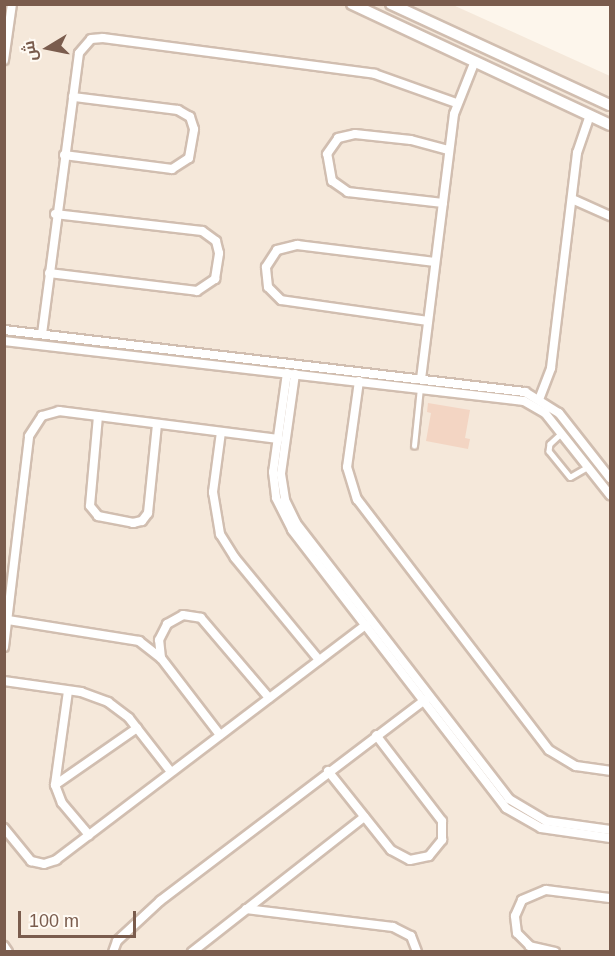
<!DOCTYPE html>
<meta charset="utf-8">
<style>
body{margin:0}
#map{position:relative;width:615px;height:956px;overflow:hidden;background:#fdf6ec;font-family:Arial,Cairo,sans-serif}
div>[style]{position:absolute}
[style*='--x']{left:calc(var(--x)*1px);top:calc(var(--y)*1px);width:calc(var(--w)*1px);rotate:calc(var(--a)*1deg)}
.residential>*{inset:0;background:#f5e8da}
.building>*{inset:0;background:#f3d5c3}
.roads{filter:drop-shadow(2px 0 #d1beb0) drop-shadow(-2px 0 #d1beb0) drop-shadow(0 2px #d1beb0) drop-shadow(0 -2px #d1beb0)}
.service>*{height:4.5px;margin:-2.25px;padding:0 2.25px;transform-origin:2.25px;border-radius:2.25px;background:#fff}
.minor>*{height:8px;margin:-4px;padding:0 4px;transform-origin:4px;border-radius:4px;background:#fff}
.tertiary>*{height:10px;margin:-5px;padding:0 5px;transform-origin:5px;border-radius:5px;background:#fff}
span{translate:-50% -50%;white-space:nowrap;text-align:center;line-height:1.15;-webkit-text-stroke:5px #fffaf3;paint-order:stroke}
.frame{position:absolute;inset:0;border:6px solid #7a5c4d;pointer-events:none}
.north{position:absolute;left:18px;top:18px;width:60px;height:60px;-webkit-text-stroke:4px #fffaf3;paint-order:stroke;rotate:260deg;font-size:16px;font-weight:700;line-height:24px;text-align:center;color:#7a5c4d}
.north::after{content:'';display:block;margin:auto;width:21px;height:27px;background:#7a5c4d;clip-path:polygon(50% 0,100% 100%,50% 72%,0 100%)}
.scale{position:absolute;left:18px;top:911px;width:118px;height:27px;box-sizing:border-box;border:3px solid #7a5c4d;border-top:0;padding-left:8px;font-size:18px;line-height:21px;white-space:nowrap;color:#7a5c4d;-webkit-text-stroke:4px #fffaf3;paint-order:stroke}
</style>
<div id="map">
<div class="residential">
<div style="clip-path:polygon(5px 5px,453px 5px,610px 76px,610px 951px,5px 952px)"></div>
</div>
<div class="building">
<div style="clip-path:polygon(428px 403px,470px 410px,465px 438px,470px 439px,468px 449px,426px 441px,431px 413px,427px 412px)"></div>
</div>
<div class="roads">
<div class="service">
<div style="--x:562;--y:433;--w:16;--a:137"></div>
<div style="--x:550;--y:444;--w:7;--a:98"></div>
<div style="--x:549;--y:451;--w:33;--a:51"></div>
<div style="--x:570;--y:477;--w:20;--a:-30"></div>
<div style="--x:414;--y:446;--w:58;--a:-84.1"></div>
</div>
<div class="minor">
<div style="--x:4;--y:60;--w:57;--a:-81.9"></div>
<div style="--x:64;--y:155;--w:109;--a:7.4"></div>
<div style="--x:172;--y:169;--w:20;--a:-33"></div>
<div style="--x:189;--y:158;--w:29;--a:-80"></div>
<div style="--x:194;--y:129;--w:13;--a:-108"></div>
<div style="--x:190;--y:117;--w:14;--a:-150"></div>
<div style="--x:178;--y:110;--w:106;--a:-172.9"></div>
<div style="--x:572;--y:199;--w:42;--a:24.1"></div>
<div style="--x:443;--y:203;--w:96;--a:-173.4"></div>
<div style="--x:348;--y:192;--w:19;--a:-145"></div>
<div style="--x:332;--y:181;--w:27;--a:-100"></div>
<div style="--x:327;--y:154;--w:19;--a:-55"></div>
<div style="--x:338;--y:138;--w:17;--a:-13"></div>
<div style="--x:355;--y:134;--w:56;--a:6.1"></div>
<div style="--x:411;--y:140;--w:39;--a:15"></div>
<div style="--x:49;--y:273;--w:149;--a:6.9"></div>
<div style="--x:197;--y:291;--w:22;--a:-34"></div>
<div style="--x:215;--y:279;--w:26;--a:-81"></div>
<div style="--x:219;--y:253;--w:12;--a:-104"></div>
<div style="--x:216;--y:241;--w:17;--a:-144"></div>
<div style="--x:202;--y:231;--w:148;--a:-173.4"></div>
<div style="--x:428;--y:321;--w:148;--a:-171.9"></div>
<div style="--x:281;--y:300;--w:18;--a:-135"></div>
<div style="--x:268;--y:287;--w:20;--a:-96"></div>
<div style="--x:266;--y:267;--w:20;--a:-57"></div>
<div style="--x:277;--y:250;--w:21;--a:-14"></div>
<div style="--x:297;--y:245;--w:139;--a:7"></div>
<div style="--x:4;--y:330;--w:525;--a:6.79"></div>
<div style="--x:525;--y:392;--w:40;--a:32"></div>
<div style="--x:559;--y:413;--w:83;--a:51.9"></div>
<div style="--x:42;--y:334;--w:283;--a:-82.5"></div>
<div style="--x:79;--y:53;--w:18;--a:-49"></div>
<div style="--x:91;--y:39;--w:12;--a:-5"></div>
<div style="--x:103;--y:38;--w:274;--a:7.5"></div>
<div style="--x:375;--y:74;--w:86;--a:19.7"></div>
<div style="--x:4;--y:341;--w:523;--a:6.58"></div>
<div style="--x:524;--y:401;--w:24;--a:30"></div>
<div style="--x:545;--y:413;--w:105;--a:51.6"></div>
<div style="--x:287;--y:373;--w:100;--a:98"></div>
<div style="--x:273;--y:472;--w:26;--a:83"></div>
<div style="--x:276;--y:498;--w:36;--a:63"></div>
<div style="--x:292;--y:530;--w:351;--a:52.4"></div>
<div style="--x:506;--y:808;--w:40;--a:29.7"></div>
<div style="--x:541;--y:828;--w:70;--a:8.2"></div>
<div style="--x:295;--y:374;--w:101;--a:98"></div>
<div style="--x:281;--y:474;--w:26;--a:81"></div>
<div style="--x:285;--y:500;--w:25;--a:64"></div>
<div style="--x:296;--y:523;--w:349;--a:52.3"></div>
<div style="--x:509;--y:799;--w:43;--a:30.7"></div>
<div style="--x:546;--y:821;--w:65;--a:8"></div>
<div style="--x:421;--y:379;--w:267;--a:-82.9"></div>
<div style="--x:454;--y:114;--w:57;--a:-68.4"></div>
<div style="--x:359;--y:381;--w:87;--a:97.9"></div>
<div style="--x:347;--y:467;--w:34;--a:73"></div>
<div style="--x:357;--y:499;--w:316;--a:52.6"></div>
<div style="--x:549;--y:750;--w:31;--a:31"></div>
<div style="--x:576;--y:766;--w:34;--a:8"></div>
<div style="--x:540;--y:397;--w:31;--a:-69"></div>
<div style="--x:551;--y:368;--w:217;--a:-83.1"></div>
<div style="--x:577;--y:153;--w:40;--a:-71.1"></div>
<div style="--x:98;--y:416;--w:90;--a:95.1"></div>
<div style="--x:90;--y:506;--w:13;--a:51"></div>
<div style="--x:98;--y:516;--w:36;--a:11"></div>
<div style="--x:133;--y:523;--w:9;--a:-13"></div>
<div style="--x:142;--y:521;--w:10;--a:-53"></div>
<div style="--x:148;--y:513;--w:89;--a:-84.2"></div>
<div style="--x:221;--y:432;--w:61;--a:97.6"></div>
<div style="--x:213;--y:492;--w:43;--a:80.5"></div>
<div style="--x:220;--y:534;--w:28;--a:58"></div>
<div style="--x:235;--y:558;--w:132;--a:50.5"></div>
<div style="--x:8;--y:620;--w:133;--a:9.1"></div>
<div style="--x:139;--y:641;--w:28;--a:38"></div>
<div style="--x:161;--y:658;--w:97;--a:52.5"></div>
<div style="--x:4;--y:647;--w:212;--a:-83.2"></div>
<div style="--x:29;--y:436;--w:24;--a:-57"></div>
<div style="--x:42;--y:416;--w:18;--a:-16"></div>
<div style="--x:59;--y:411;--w:221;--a:7.3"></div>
<div style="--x:161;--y:658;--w:18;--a:-96"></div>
<div style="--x:159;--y:640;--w:18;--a:-63"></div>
<div style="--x:167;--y:624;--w:18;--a:-29"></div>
<div style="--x:183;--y:615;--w:18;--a:9"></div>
<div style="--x:201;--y:618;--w:105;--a:49.6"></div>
<div style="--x:4;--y:681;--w:78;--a:8.1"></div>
<div style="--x:81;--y:692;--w:29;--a:20"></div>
<div style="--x:108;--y:702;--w:26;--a:37"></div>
<div style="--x:129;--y:718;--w:68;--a:52.1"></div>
<div style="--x:68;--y:691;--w:95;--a:97.9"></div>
<div style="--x:55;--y:785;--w:19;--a:69"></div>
<div style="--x:62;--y:803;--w:42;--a:49.8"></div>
<div style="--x:328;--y:771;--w:101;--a:51.4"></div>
<div style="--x:391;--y:850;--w:21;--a:28"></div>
<div style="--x:410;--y:860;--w:19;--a:-12"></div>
<div style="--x:429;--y:856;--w:21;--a:-51"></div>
<div style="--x:442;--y:840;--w:19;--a:-90"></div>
<div style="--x:442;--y:821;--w:108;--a:-127.5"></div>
<div style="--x:55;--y:785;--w:100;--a:-34.8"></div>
<div style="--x:4;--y:828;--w:43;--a:50.7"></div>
<div style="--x:31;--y:861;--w:13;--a:13"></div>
<div style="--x:44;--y:864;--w:13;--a:-18"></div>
<div style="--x:56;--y:860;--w:389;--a:-37.2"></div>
<div style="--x:246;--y:909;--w:148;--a:7"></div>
<div style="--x:393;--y:927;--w:20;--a:27"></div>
<div style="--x:411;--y:936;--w:17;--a:69"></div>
<div style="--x:4;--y:946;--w:7;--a:56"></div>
<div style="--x:113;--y:952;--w:12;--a:-70"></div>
<div style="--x:117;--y:941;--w:59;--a:-42.9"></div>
<div style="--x:160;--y:901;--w:333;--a:-37.2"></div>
<div style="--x:192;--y:952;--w:219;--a:-38.1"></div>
<div style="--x:555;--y:952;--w:26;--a:-167"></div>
<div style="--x:530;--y:946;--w:18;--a:-135"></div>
<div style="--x:517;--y:933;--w:17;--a:-97"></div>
<div style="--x:515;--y:916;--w:17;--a:-66"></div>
<div style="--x:522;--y:900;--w:26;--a:-23"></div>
<div style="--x:546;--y:890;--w:64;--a:7.1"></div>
</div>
<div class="tertiary">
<div style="--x:352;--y:4;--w:285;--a:25.1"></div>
<div style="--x:391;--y:4;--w:241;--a:24.8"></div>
</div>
</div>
<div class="frame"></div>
<div class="north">ش</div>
<div class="scale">100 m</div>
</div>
